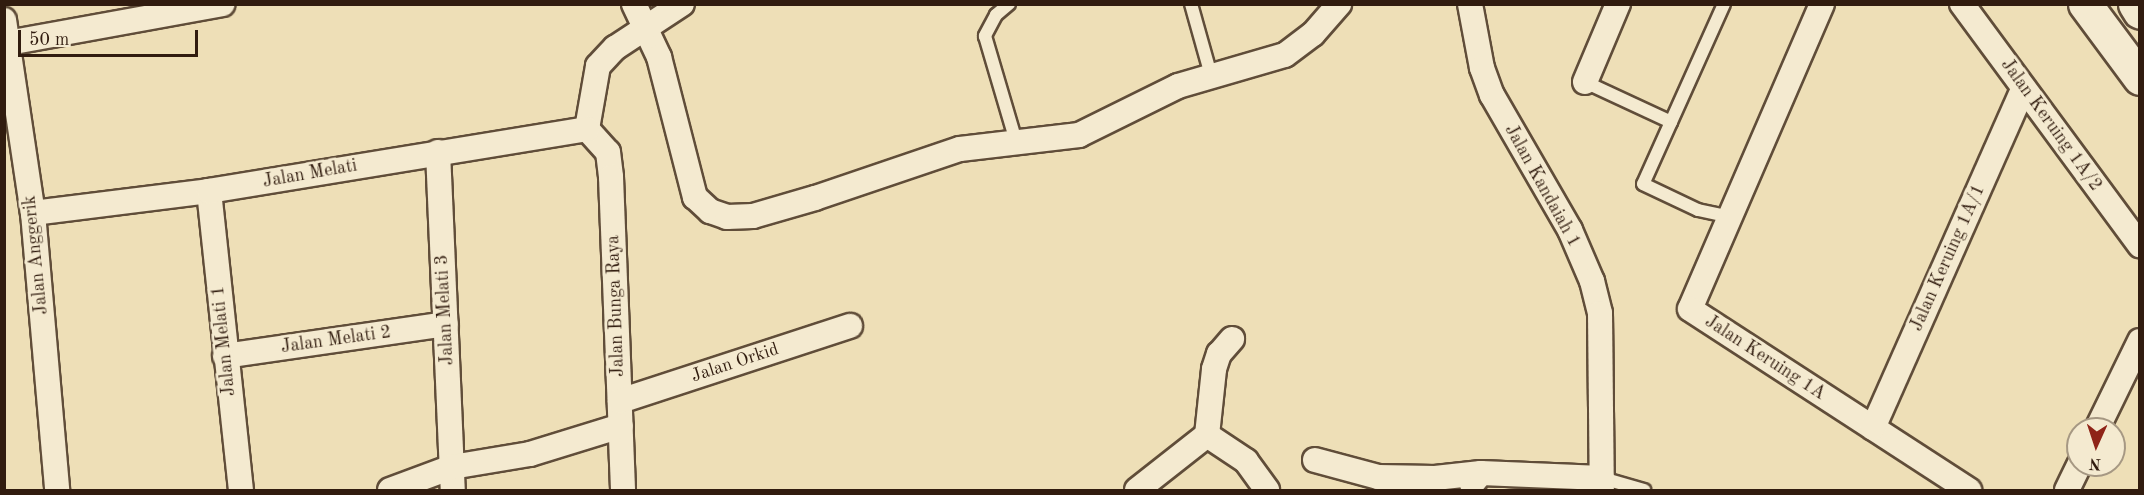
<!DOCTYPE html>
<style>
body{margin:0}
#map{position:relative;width:2144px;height:495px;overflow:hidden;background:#eedfb7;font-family:"Old Standard TT",serif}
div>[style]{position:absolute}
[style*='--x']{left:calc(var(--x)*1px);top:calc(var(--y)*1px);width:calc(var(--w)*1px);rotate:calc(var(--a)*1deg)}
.roads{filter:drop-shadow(2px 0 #604d39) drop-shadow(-2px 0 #604d39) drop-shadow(0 2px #604d39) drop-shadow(0 -2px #604d39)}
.lane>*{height:12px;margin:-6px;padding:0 6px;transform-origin:6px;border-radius:6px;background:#f4ead0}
.street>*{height:24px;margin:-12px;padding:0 12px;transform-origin:12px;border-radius:12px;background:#f4ead0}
.secondary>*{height:33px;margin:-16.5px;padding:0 16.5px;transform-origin:16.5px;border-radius:16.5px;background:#f4ead0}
span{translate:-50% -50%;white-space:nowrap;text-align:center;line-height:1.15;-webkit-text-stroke:5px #f4ead0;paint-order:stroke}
.street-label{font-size:18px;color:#311c0f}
.frame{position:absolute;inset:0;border:6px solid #311c0f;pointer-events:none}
.north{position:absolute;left:2066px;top:417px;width:60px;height:60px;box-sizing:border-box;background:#f4ead0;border:2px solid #a69883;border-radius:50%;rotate:183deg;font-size:16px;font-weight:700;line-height:24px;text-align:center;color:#311c0f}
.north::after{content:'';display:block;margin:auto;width:21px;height:27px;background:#8f2418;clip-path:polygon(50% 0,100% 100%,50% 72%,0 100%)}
.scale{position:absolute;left:18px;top:30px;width:180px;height:27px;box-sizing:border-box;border:3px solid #311c0f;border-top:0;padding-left:8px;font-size:18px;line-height:21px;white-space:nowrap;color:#311c0f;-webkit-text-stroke:4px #f4ead0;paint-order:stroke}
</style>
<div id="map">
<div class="roads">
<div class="lane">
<div style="--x:1009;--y:4;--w:17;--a:140"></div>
<div style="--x:996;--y:15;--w:24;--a:118"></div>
<div style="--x:985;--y:36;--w:109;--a:73.6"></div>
<div style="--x:1191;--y:4;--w:74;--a:74.3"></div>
<div style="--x:1724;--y:4;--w:197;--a:114.2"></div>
<div style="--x:1643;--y:184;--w:61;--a:25.3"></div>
<div style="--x:1698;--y:210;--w:33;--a:12"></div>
<div style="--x:1585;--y:82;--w:95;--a:24.9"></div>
<div style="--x:1602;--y:478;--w:44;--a:15.9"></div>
</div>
<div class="street">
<div style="--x:634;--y:4;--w:59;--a:64.7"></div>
<div style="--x:659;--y:57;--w:145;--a:75.6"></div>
<div style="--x:695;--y:197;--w:21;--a:43"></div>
<div style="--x:710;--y:211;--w:18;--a:19"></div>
<div style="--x:727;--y:217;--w:26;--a:-2"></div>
<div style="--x:753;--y:216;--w:65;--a:-16.2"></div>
<div style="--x:815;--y:198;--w:153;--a:-18.7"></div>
<div style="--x:960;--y:149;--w:120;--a:-6.7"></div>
<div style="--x:1079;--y:135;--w:110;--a:-26.3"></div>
<div style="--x:1178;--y:86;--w:111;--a:-16.2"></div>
<div style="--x:1285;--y:55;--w:35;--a:-37"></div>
<div style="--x:1313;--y:34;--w:40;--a:-49"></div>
<div style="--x:1470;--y:4;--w:65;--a:79.4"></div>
<div style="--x:1482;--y:68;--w:29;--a:70"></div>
<div style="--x:1492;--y:95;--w:156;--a:60"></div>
<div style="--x:1570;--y:230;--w:56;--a:66.7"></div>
<div style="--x:1592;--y:281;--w:33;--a:76"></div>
<div style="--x:1600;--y:313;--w:177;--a:89.4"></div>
<div style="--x:1822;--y:4;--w:332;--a:113.4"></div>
<div style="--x:1690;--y:309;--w:333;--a:33"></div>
<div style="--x:1962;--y:4;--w:300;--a:53.6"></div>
<div style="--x:4;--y:20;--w:195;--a:81.5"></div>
<div style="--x:33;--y:213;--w:278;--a:85"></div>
<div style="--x:8;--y:43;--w:218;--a:-10.3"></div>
<div style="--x:1585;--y:82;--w:85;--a:-67.1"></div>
<div style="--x:587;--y:129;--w:31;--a:48"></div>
<div style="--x:608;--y:152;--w:25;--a:83"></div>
<div style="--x:611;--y:177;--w:313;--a:87.8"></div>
<div style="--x:587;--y:129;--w:64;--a:-80.1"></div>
<div style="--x:598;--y:66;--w:25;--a:-47"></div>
<div style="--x:615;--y:48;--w:80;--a:-33.3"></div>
<div style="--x:438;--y:152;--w:338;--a:87.5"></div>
<div style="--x:209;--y:191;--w:301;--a:83.9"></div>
<div style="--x:33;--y:213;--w:177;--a:-7.1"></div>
<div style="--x:209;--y:191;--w:383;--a:-9.3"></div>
<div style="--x:225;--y:356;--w:223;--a:-8.2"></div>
<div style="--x:620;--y:401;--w:242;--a:-18.1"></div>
<div style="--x:1873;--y:428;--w:371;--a:-66.1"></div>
<div style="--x:2097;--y:429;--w:98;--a:-64"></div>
<div style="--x:1207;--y:435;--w:47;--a:33.7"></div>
<div style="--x:1246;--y:461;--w:36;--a:54"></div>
<div style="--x:1315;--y:460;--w:65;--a:15.1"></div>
<div style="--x:1378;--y:477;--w:57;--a:1"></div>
<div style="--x:1435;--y:478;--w:46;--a:-6.2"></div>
<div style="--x:1472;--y:484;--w:14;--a:-51"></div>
<div style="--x:1481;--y:473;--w:121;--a:2.4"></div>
<div style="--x:390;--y:490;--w:66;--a:-20.4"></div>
<div style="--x:452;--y:467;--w:79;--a:-9.5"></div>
<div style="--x:530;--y:454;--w:95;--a:-17.1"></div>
<div style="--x:1137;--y:490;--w:89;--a:-38.2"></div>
<div style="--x:1207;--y:435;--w:66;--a:-83.9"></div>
<div style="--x:1214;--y:369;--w:16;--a:-72"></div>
<div style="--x:1219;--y:354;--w:20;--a:-49"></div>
<div style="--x:2067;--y:490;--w:28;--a:-64"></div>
</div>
<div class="secondary">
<div style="--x:2085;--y:4;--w:92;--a:53.4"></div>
<div style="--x:2135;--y:4;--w:9;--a:58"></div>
</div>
</div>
<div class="street-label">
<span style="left:2051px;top:125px;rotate:54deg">Jalan Keruing 1A/2</span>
<span style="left:310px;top:174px;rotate:-10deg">Jalan Melati</span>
<span style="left:1542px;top:186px;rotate:61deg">Jalan Kandaiah 1</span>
<span style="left:36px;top:255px;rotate:-96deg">Jalan Anggerik</span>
<span style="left:1948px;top:258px;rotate:-66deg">Jalan Keruing 1A/1</span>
<span style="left:616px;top:306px;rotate:-92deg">Jalan Bunga Raya</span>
<span style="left:445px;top:310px;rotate:-93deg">Jalan Melati 3</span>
<span style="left:336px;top:340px;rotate:-8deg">Jalan Melati 2</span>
<span style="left:224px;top:341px;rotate:-96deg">Jalan Melati 1</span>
<span style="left:1765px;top:358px;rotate:33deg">Jalan Keruing 1A</span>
<span style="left:735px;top:363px;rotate:-18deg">Jalan Orkid</span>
</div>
<div class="frame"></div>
<div class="north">N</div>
<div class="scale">50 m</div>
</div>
